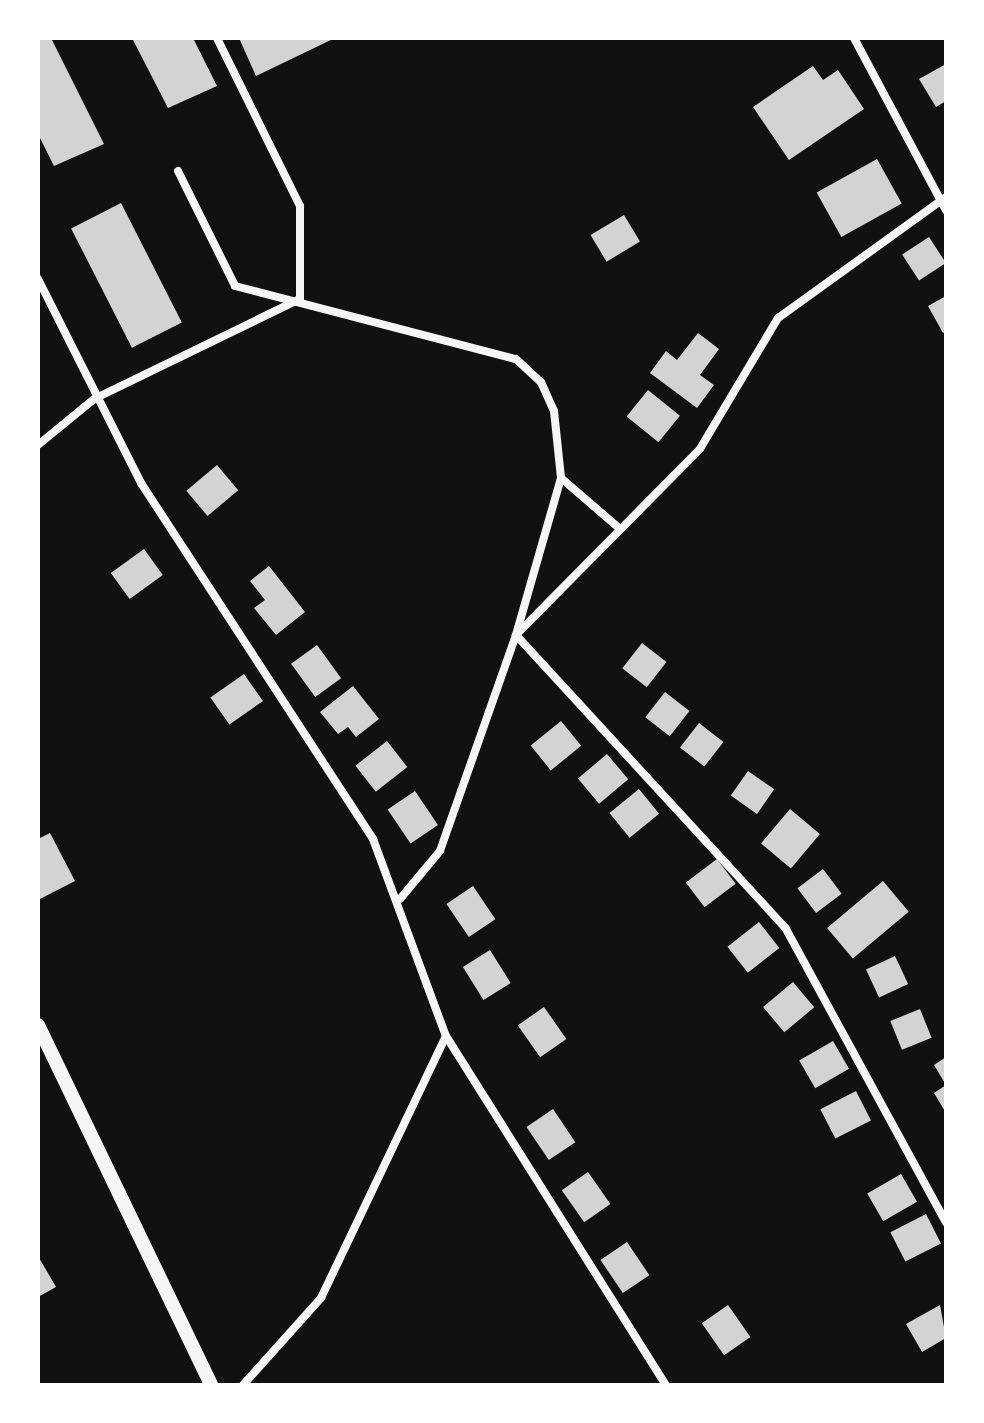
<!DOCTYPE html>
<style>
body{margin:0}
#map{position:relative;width:984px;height:1423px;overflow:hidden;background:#111;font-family:"Work Sans",sans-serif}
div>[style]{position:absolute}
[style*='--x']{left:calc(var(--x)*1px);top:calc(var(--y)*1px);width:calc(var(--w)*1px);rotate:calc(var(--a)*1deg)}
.building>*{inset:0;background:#d3d3d3;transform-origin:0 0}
.minor>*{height:8px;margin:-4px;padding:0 4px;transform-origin:4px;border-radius:4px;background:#f5f5f5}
.tertiary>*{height:14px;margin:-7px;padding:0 7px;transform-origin:7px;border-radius:7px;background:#f5f5f5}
span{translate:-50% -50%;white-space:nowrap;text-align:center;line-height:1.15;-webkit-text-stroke:6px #fff;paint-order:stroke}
.frame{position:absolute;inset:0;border:40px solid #fff;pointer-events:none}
</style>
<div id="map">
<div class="building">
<div style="clip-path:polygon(38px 38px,51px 38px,104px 144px,54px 166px,38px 134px)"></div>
<div style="clip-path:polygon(132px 38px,193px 38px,217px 86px,168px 108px)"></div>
<div style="clip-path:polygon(239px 38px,335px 38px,256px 76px)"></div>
<div style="clip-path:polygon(946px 64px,946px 101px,936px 107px,919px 79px)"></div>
<div style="clip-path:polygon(813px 66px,823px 80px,838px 70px,864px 109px,789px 160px,753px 107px)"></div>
<div style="left:877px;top:159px;width:51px;height:69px;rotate:61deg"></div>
<div style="left:121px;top:203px;width:134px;height:56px;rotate:63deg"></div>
<div style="left:624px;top:215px;width:31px;height:39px;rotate:59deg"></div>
<div style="left:929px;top:237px;width:31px;height:32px;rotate:57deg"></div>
<div style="clip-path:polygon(946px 296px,946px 331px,943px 333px,928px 306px)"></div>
<div style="clip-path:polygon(698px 333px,719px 349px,700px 375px,714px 385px,697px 408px,650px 373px,666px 351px,677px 360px)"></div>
<div style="left:648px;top:390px;width:41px;height:34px;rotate:39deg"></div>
<div style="left:217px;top:465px;width:33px;height:40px;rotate:50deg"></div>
<div style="left:144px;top:549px;width:32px;height:41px;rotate:54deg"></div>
<div style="clip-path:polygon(269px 566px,305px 612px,276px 635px,254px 608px,265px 600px,250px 581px)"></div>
<div style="left:642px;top:643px;width:31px;height:32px;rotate:38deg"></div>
<div style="left:317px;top:645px;width:41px;height:32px;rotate:54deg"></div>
<div style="left:244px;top:674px;width:33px;height:41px;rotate:55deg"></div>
<div style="clip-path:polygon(353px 686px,379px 719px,356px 737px,348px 727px,338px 734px,320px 712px)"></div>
<div style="left:665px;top:692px;width:31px;height:32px;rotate:38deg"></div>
<div style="left:561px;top:721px;width:32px;height:39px;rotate:51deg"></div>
<div style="left:699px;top:723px;width:31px;height:31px;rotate:38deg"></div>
<div style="left:387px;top:741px;width:33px;height:40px;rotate:52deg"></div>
<div style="left:607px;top:754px;width:33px;height:38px;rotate:50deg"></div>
<div style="left:748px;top:771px;width:32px;height:30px;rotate:35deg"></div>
<div style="left:639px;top:789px;width:32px;height:38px;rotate:51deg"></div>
<div style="left:415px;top:791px;width:41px;height:33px;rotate:56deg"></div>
<div style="left:790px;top:809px;width:39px;height:45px;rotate:40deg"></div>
<div style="clip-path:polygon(50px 833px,75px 881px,38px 900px,38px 839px)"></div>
<div style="left:717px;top:859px;width:31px;height:39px;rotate:53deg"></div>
<div style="left:823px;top:869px;width:31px;height:32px;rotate:53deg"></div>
<div style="left:883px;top:881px;width:40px;height:73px;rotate:50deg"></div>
<div style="left:473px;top:886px;width:40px;height:32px;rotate:56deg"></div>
<div style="left:759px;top:922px;width:33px;height:40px;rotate:52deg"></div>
<div style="left:490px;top:950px;width:39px;height:32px;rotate:58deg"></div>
<div style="left:895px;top:956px;width:31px;height:32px;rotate:65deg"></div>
<div style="left:793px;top:982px;width:33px;height:39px;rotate:50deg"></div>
<div style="left:544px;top:1007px;width:39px;height:32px;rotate:55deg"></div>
<div style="left:920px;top:1009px;width:31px;height:32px;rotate:68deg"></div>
<div style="left:833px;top:1041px;width:32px;height:39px;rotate:60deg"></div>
<div style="clip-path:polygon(946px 1057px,946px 1085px,934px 1065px)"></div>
<div style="clip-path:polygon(946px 1085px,946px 1113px,934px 1093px)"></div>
<div style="left:856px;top:1091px;width:33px;height:40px;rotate:63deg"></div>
<div style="left:553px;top:1109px;width:40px;height:32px;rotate:56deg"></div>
<div style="left:588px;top:1172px;width:39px;height:32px;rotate:55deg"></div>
<div style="left:901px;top:1174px;width:32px;height:39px;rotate:60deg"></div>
<div style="left:926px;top:1214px;width:33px;height:40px;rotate:63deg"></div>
<div style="left:627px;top:1242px;width:40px;height:32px;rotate:56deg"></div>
<div style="clip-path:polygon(38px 1256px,56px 1287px,38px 1297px)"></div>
<div style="left:728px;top:1305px;width:39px;height:32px;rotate:55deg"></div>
<div style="clip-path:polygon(940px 1305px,946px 1338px,922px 1352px,906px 1324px)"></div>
</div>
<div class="minor">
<div style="--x:854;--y:38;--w:195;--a:61.9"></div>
<div style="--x:178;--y:171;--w:128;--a:63.6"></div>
<div style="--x:235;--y:286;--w:290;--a:14.6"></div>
<div style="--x:516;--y:359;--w:34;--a:43"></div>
<div style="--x:541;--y:382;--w:32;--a:66"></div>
<div style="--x:554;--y:411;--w:67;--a:84"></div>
<div style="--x:561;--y:478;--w:163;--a:106"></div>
<div style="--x:516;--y:635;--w:229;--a:109.4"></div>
<div style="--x:440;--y:851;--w:62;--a:129.8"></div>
<div style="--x:946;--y:197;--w:207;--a:144.2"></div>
<div style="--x:778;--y:318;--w:152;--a:120.8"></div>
<div style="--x:700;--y:449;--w:262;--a:134.7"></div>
<div style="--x:516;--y:635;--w:399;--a:47.4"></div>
<div style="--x:786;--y:929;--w:334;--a:61.4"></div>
<div style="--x:38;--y:279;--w:229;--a:63.2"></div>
<div style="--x:141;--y:483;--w:425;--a:56.9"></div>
<div style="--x:373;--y:839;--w:210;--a:69.7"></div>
<div style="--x:446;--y:1036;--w:413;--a:57.8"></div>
<div style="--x:38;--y:445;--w:72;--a:-39.4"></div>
<div style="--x:94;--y:399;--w:229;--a:-25.9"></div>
<div style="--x:300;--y:299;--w:93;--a:-90"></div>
<div style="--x:300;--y:206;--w:187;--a:-116.3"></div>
<div style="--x:561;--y:478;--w:77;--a:40.8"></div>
<div style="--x:243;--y:1385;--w:117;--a:-48.1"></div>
<div style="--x:321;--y:1298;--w:290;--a:-64.5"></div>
</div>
<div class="tertiary">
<div style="--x:38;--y:1025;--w:399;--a:64.3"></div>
</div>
<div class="frame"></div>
</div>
